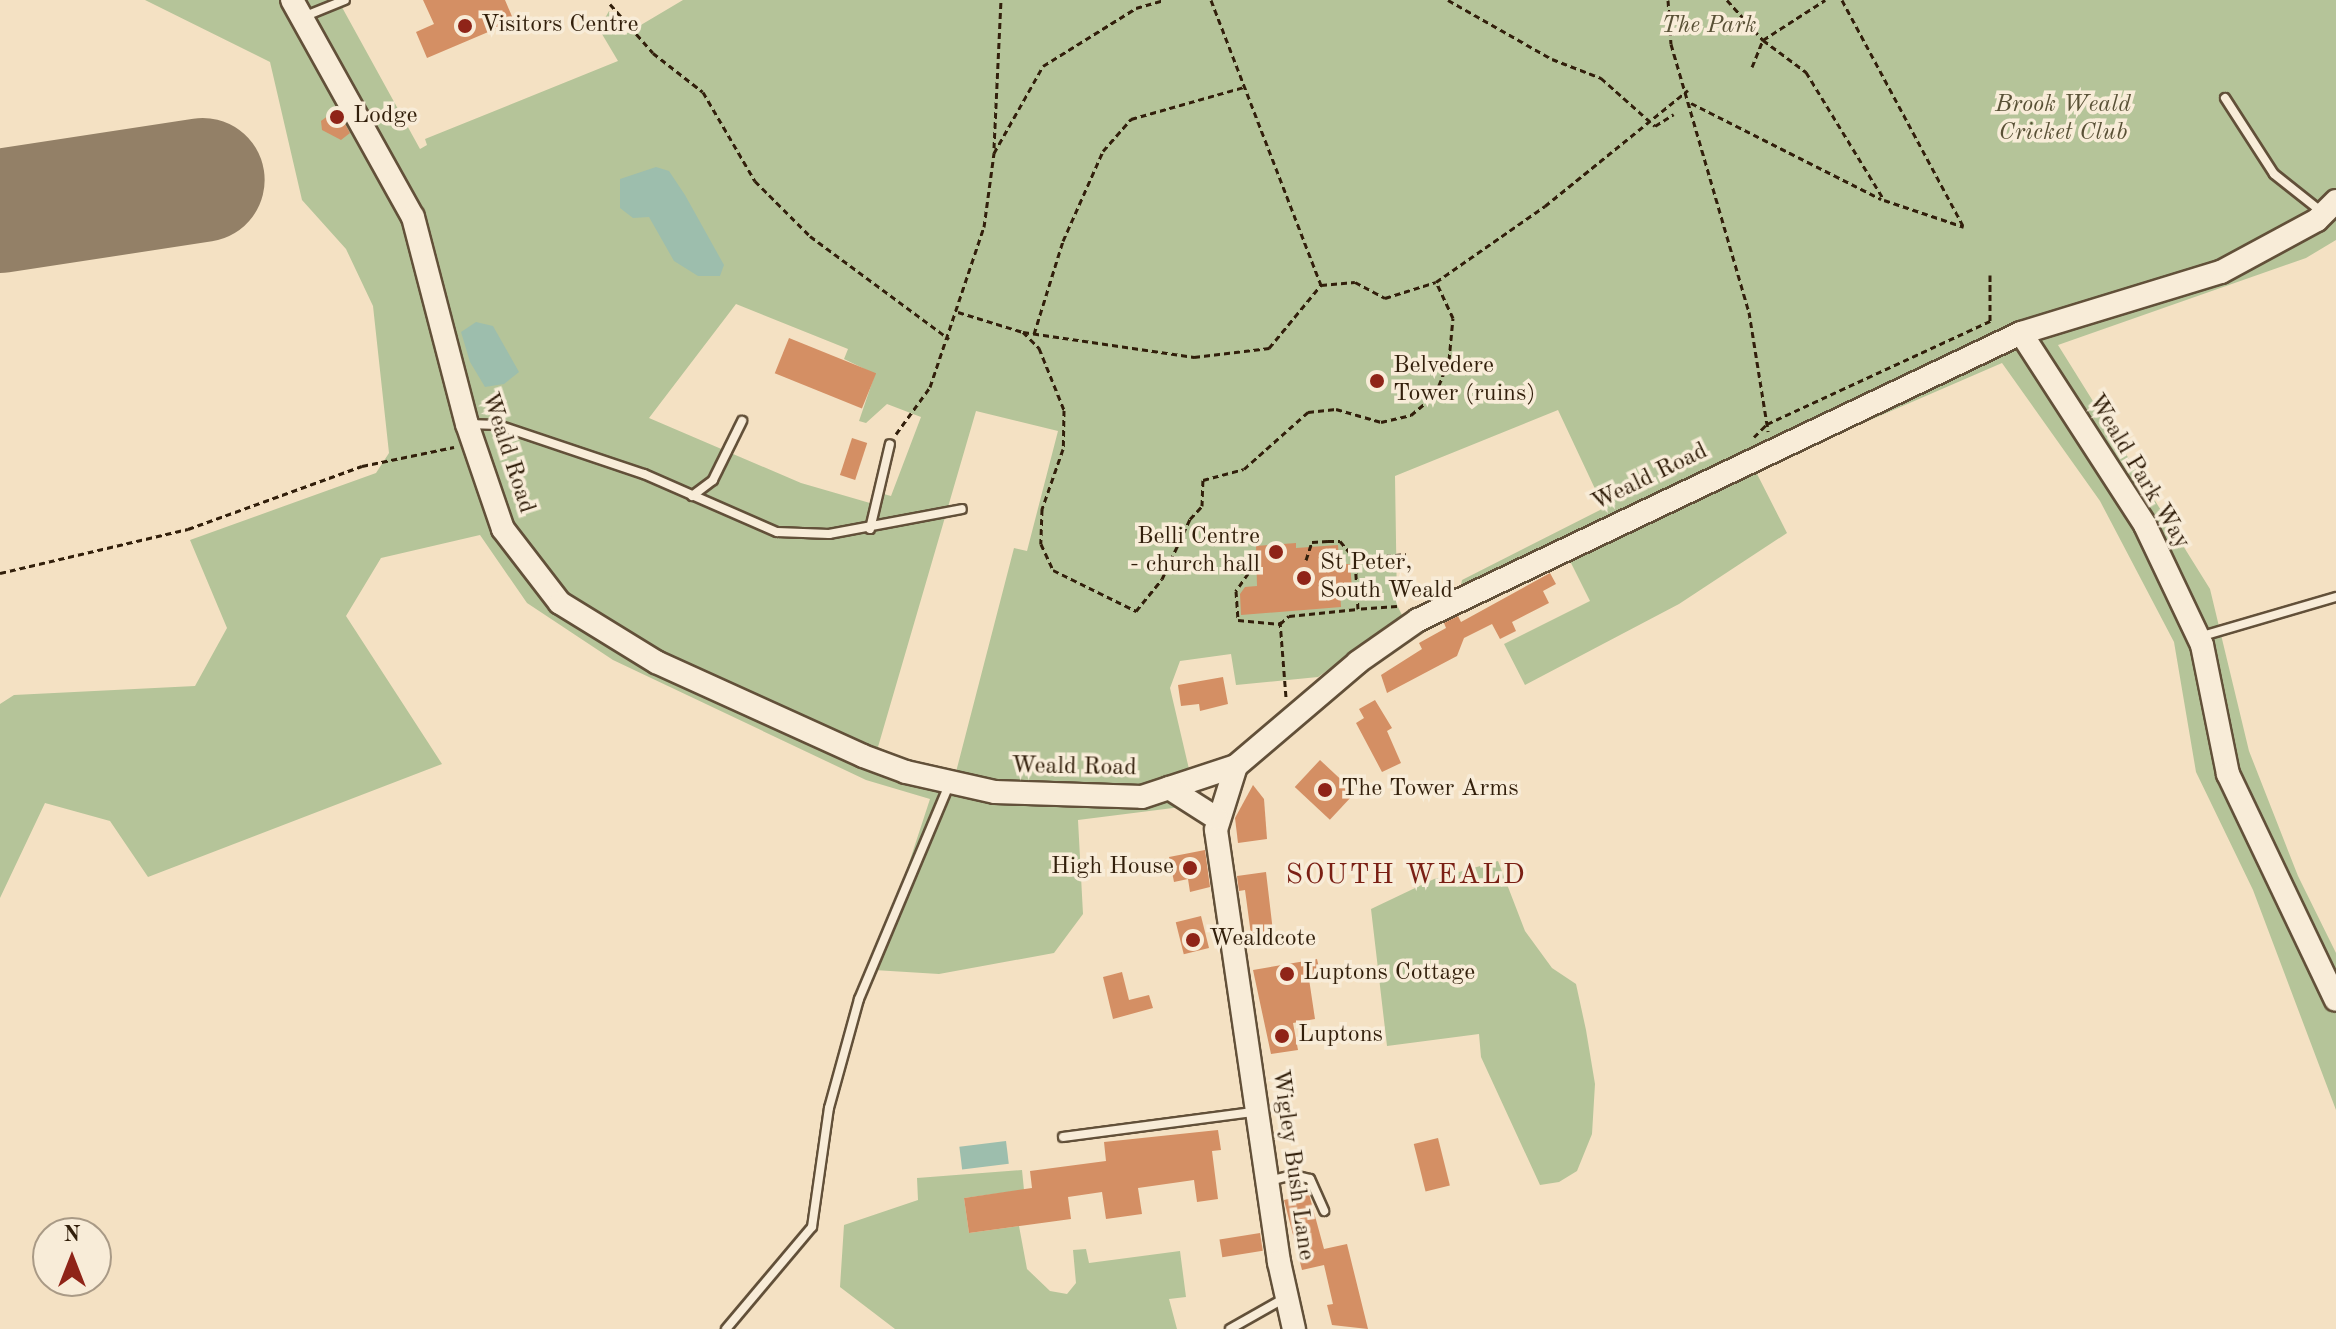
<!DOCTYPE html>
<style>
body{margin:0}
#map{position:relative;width:2336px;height:1329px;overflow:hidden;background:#f4e1c3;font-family:"Old Standard TT",serif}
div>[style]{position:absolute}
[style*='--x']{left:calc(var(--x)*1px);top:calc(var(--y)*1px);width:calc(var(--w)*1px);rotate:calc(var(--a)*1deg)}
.green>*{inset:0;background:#b5c499}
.water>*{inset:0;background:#9dbead;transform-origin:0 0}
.runway>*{height:124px;margin:-62px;padding:0 62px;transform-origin:62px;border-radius:62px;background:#938067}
.building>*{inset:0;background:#d48f64;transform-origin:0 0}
.path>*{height:3px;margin-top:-1.5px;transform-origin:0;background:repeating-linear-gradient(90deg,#321f0b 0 6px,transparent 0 10px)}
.roads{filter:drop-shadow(2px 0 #625039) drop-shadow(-2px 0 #625039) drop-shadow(0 2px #625039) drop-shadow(0 -2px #625039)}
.lane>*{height:8px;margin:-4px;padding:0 4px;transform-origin:4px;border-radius:4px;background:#f8ecd8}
.secondary>*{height:22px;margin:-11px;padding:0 11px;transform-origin:11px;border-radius:11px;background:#f8ecd8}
.dots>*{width:22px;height:22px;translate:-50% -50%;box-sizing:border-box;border:4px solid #f8ecd8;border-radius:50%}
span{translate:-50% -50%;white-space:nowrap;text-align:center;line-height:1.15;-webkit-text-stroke:7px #f8ecd8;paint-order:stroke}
.poi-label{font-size:24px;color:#321f0b}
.left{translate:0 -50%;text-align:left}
.right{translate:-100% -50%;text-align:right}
.park-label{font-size:24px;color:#595136;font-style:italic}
.street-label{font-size:24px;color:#321f0b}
.quarter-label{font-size:28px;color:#7a1f14;letter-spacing:2px}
.north{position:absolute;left:32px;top:1217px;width:80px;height:80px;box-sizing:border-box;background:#f8ecd8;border:2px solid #a99a86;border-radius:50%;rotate:0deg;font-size:22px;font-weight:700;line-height:32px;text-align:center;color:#321f0b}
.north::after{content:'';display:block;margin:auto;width:28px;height:36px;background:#8f2418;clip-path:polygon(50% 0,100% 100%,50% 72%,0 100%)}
</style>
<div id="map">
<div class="green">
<div style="clip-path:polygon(evenodd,145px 0,338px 0,420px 149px,427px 145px,425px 139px,618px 61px,599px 29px,609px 11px,624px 35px,683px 0,2336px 0,2336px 240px,2306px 258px,2058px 345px,2210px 589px,2249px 751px,2298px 876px,2336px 953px,2336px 1110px,2253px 890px,2196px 772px,2174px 642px,2100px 501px,2002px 363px,1755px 470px,1787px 533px,1679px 604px,1525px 685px,1504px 644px,1590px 601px,1564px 549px,1458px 600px,1462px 580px,1604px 508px,1558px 410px,1395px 476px,1397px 605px,1403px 617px,1318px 677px,1236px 685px,1231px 654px,1180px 661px,1170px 688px,1189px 769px,1181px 807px,1078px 820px,1083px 914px,1054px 953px,939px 974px,874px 970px,930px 799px,866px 780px,613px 660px,527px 603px,480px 535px,381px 558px,346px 616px,442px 764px,148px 877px,110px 821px,45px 803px,0 898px,0 704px,14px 695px,195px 686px,227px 628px,190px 540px,376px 473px,389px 453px,373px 306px,346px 249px,302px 200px,270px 62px,145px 0,736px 304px,848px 349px,844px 359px,875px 374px,859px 421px,866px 423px,887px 404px,921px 417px,891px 496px,880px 493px,870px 503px,801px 483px,649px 418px,736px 304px,145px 0,976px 411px,1058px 431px,1027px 551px,1014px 548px,956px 772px,915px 764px,878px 747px,976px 411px)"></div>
<div style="clip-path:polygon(1498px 861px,1525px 931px,1552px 968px,1576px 984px,1586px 1030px,1595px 1084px,1592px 1134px,1577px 1171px,1559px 1182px,1540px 1185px,1481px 1057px,1479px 1034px,1387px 1046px,1371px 909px,1434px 879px)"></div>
<div style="clip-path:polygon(1022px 1170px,1024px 1190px,964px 1198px,969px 1233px,1019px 1226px,1027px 1269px,1050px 1291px,1067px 1294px,1076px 1283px,1073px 1250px,1086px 1249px,1089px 1263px,1180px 1251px,1186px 1297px,1169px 1299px,1177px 1329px,895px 1329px,840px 1287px,844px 1225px,918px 1200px,917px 1178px)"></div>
</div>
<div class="water">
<div style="clip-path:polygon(656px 167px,669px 171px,685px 195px,724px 265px,720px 276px,698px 276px,674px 261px,649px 217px,633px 218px,620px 208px,620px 179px)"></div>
<div style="clip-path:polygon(476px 322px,493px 326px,519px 372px,504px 384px,485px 387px,470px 362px,461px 332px)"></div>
<div style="left:1006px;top:1141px;width:23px;height:47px;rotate:83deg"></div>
</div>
<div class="runway">
<div style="--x:0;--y:211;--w:205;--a:-8.7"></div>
</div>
<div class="building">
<div style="clip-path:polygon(423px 0,505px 0,514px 21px,427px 58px,416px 32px,434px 24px)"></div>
<div style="clip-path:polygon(337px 109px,350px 133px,341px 140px,322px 130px,321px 121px)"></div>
<div style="left:789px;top:338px;width:94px;height:38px;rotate:22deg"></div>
<div style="left:852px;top:438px;width:16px;height:39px;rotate:18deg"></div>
<div style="clip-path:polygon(1296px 543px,1296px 548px,1338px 545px,1339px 564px,1350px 564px,1352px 588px,1340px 589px,1341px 607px,1241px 615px,1240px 594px,1245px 587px,1257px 586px,1256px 546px)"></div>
<div style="clip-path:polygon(1550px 573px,1556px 584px,1543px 591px,1549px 603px,1512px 622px,1516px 631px,1500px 639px,1492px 624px,1464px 638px,1457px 656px,1387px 693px,1381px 675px,1422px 649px,1419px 643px,1446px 628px,1444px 623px,1458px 616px,1461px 622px)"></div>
<div style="clip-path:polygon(1223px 677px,1228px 704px,1200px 711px,1199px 704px,1181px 706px,1178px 685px)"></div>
<div style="clip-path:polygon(1375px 700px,1392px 728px,1387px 731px,1401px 763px,1382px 772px,1356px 723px,1364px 718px,1359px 709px)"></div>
<div style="left:1320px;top:760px;width:48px;height:37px;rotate:43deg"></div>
<div style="clip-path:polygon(1253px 785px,1264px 799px,1267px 839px,1238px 843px,1235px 818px)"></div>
<div style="clip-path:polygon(1205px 850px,1210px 887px,1190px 892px,1188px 879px,1174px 882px,1169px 857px)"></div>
<div style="clip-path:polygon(1266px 872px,1274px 940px,1252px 942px,1245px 890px,1239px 891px,1237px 876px)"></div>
<div style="left:1201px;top:916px;width:33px;height:26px;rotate:76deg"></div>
<div style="clip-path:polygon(1317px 959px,1321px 977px,1309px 979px,1315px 1019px,1293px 1023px,1298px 1050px,1271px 1054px,1253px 970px)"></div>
<div style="clip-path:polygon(1122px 972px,1129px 1000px,1149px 995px,1153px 1008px,1113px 1019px,1103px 977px)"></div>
<div style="clip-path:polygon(1218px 1130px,1221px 1150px,1212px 1151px,1218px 1199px,1197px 1202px,1194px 1180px,1138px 1188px,1142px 1214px,1106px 1219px,1102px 1192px,1068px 1197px,1071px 1219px,969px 1233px,964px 1198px,1032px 1188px,1030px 1171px,1106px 1161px,1104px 1142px)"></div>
<div style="left:1438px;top:1138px;width:49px;height:25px;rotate:76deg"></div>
<div style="clip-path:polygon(1309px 1194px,1324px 1249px,1347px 1244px,1368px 1329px,1332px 1325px,1327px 1305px,1333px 1304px,1324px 1265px,1302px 1270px,1284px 1200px)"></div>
<div style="left:1260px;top:1233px;width:18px;height:41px;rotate:81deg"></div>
</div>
<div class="path">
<div style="--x:1211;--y:0;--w:305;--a:68.9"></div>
<div style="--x:1448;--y:0;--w:120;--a:29.6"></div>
<div style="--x:1552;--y:59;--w:53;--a:21.2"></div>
<div style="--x:1601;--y:78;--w:72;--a:41.6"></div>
<div style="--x:1655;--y:126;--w:22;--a:-32"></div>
<div style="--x:1668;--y:0;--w:44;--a:86.1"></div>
<div style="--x:1671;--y:44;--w:279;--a:73.8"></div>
<div style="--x:1749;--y:312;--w:121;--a:80.9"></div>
<div style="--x:1727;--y:0;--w:54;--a:48"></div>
<div style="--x:1763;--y:40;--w:54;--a:36.7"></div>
<div style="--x:1806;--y:72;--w:150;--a:58.6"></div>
<div style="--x:1884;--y:200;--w:84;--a:18.6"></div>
<div style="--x:1842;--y:0;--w:256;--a:61.8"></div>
<div style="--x:610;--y:4;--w:65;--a:48.7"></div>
<div style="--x:653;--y:53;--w:63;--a:38"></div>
<div style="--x:703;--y:92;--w:103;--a:59.7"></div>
<div style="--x:755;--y:181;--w:78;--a:45"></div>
<div style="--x:810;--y:236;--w:173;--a:36.5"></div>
<div style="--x:1752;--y:67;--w:29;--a:-68"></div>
<div style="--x:1763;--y:40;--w:74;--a:-32.8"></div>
<div style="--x:1691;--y:103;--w:213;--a:26.8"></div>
<div style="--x:994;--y:148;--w:148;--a:-87.3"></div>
<div style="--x:958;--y:312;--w:68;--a:17.1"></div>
<div style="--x:1023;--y:332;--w:173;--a:8.3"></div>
<div style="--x:1194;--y:357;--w:76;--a:-6.8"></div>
<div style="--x:1269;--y:348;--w:82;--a:-50.5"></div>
<div style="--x:1321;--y:285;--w:34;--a:-5"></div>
<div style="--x:1355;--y:282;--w:34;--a:28"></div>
<div style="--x:1385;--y:298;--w:53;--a:-17.4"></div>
<div style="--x:1436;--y:282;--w:133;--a:-34.9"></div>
<div style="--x:1545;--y:206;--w:184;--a:-39"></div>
<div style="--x:1023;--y:332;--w:23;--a:45"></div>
<div style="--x:1039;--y:348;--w:67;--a:68"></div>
<div style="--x:1064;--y:410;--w:39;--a:91"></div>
<div style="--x:1063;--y:449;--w:64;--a:109.3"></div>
<div style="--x:1042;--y:509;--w:35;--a:92"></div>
<div style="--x:1041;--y:544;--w:29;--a:65"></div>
<div style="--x:1053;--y:570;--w:93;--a:26.3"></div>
<div style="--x:1136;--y:611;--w:41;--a:-50.9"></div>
<div style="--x:1162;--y:579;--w:66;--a:-65"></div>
<div style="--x:1190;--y:519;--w:18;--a:-47"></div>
<div style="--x:1202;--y:506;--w:26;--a:-88"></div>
<div style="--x:1203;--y:480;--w:42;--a:-15"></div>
<div style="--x:1244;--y:469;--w:86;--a:-41.7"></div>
<div style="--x:1308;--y:412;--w:28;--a:-6"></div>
<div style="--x:1336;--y:409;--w:47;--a:16.1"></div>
<div style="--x:1381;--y:422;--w:31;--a:-13"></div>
<div style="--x:1411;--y:415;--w:31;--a:-40"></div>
<div style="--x:1435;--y:395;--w:38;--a:-68"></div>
<div style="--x:1449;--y:360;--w:42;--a:-84.6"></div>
<div style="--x:1453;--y:318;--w:40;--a:-115"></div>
<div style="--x:1034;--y:334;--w:97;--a:-72.7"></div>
<div style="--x:1063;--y:241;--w:98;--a:-66"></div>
<div style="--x:1103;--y:151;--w:43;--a:-48.8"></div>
<div style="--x:1131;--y:119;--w:117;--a:-15.8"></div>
<div style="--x:896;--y:434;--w:58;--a:-54.1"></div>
<div style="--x:930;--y:387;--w:169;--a:-71.4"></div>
<div style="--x:984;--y:227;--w:75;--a:-82.3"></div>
<div style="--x:994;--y:153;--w:100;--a:-60.6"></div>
<div style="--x:1043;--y:66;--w:110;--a:-31.9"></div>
<div style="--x:1136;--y:8;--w:29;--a:-16"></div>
<div style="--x:1754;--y:437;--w:18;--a:-45"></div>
<div style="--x:1767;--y:424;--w:246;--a:-24.8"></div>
<div style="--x:1990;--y:321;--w:46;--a:-90"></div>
<div style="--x:1306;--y:560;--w:19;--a:-72"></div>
<div style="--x:1312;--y:542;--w:16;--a:-4"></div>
<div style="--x:1328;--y:541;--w:12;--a:0"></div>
<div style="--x:1340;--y:541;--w:23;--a:50"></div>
<div style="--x:1254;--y:565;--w:32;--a:125"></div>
<div style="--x:1236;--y:591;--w:29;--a:86"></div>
<div style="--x:1238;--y:620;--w:42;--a:5.4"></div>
<div style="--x:1280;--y:624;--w:12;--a:-42"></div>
<div style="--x:1289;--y:616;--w:69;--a:-5.8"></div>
<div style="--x:0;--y:573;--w:193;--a:-13.2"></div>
<div style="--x:188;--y:529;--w:185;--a:-19.9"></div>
<div style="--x:362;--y:466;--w:94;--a:-11.7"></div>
<div style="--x:1397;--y:606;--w:39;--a:176"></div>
<div style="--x:1358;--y:609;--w:50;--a:-93.4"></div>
<div style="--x:1355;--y:559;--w:51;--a:-5.6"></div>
<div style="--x:1280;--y:621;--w:76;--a:85.5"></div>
</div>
<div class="roads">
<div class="lane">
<div style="--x:303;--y:17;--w:45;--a:-22"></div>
<div style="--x:2225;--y:98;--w:90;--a:57.2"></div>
<div style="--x:2274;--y:174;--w:63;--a:38.5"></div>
<div style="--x:468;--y:424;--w:30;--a:2"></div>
<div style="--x:498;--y:425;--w:154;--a:18.6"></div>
<div style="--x:644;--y:474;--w:145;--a:23.6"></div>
<div style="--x:777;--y:532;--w:52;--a:2.2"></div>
<div style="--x:829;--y:534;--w:135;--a:-10.6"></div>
<div style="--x:692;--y:496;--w:26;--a:-37"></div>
<div style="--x:713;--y:480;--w:66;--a:-63.8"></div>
<div style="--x:870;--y:529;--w:87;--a:-76.8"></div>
<div style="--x:2199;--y:637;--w:143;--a:-16.3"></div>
<div style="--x:1063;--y:1137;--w:193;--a:-7.5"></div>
<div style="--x:1269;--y:1181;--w:25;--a:-14"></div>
<div style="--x:1293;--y:1175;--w:17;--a:13"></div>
<div style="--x:1310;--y:1179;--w:35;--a:66"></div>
<div style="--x:726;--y:1329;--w:133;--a:-49.9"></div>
<div style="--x:812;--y:1227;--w:120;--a:-81.9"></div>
<div style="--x:829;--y:1108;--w:113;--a:-74.6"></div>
<div style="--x:859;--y:999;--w:234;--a:-67.2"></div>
<div style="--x:1230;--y:1329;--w:63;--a:-29.4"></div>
</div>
<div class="secondary">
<div style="--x:292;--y:0;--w:248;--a:60.9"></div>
<div style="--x:413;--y:217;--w:214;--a:75.4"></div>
<div style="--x:467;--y:424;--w:111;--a:71.1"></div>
<div style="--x:503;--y:529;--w:93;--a:52.4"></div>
<div style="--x:560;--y:603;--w:113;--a:31.6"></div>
<div style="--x:656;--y:662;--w:227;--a:24.4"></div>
<div style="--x:863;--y:756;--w:46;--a:20.4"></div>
<div style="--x:906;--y:772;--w:91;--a:12.7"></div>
<div style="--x:995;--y:792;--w:147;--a:1.9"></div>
<div style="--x:1142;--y:797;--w:99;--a:-18.3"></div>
<div style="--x:1236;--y:766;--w:160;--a:-40.4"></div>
<div style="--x:1358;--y:662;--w:73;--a:-35"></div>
<div style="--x:1418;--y:620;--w:668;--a:-25.45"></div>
<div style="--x:2021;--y:333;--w:209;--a:-17"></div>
<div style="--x:2221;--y:272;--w:109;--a:-28.4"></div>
<div style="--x:2317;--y:220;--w:27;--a:-45"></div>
<div style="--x:2021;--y:333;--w:229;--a:57.1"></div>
<div style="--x:2145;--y:525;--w:133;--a:64.6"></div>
<div style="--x:2202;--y:645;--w:132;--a:78.6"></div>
<div style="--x:2228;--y:774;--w:250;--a:64.5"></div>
<div style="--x:1236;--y:766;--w:67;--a:107.4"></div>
<div style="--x:1216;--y:830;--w:437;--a:81.7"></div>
<div style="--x:1279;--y:1262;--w:69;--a:77.4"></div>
<div style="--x:1169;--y:788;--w:56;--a:32.6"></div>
</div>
</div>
<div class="dots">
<div style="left:465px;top:26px;background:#8f2418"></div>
<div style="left:337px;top:117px;background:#8f2418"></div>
<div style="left:1377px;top:381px;background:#8f2418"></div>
<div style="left:1276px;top:552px;background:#8f2418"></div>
<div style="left:1304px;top:578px;background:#8f2418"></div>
<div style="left:1325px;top:790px;background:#8f2418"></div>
<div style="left:1190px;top:868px;background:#8f2418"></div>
<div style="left:1193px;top:940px;background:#8f2418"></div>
<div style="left:1287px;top:974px;background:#8f2418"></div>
<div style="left:1282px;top:1036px;background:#8f2418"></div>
</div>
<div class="poi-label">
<span class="left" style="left:481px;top:26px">Visitors Centre</span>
<span class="left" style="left:353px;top:117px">Lodge</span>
<span class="left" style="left:1393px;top:381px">Belvedere<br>Tower (ruins)</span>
<span class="right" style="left:1260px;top:552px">Belli Centre<br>- church hall</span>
<span class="left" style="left:1320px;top:578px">St Peter,<br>South Weald</span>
<span class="left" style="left:1341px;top:790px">The Tower Arms</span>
<span class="right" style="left:1174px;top:868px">High House</span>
<span class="left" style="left:1209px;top:940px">Wealdcote</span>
<span class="left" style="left:1303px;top:974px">Luptons Cottage</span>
<span class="left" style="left:1298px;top:1036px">Luptons</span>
</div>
<div class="park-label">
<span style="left:1709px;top:27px">The Park</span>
<span style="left:2063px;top:120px">Brook Weald<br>Cricket Club</span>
</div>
<div class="street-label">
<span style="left:507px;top:453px;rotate:72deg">Weald Road</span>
<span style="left:2138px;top:472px;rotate:59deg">Weald Park Way</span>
<span style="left:1650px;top:478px;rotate:-26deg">Weald Road</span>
<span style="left:1074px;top:768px;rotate:1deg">Weald Road</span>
<span style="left:1292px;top:1165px;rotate:82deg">Wigley Bush Lane</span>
</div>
<div class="quarter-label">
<span style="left:1406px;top:876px">SOUTH WEALD</span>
</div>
<div class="north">N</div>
</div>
